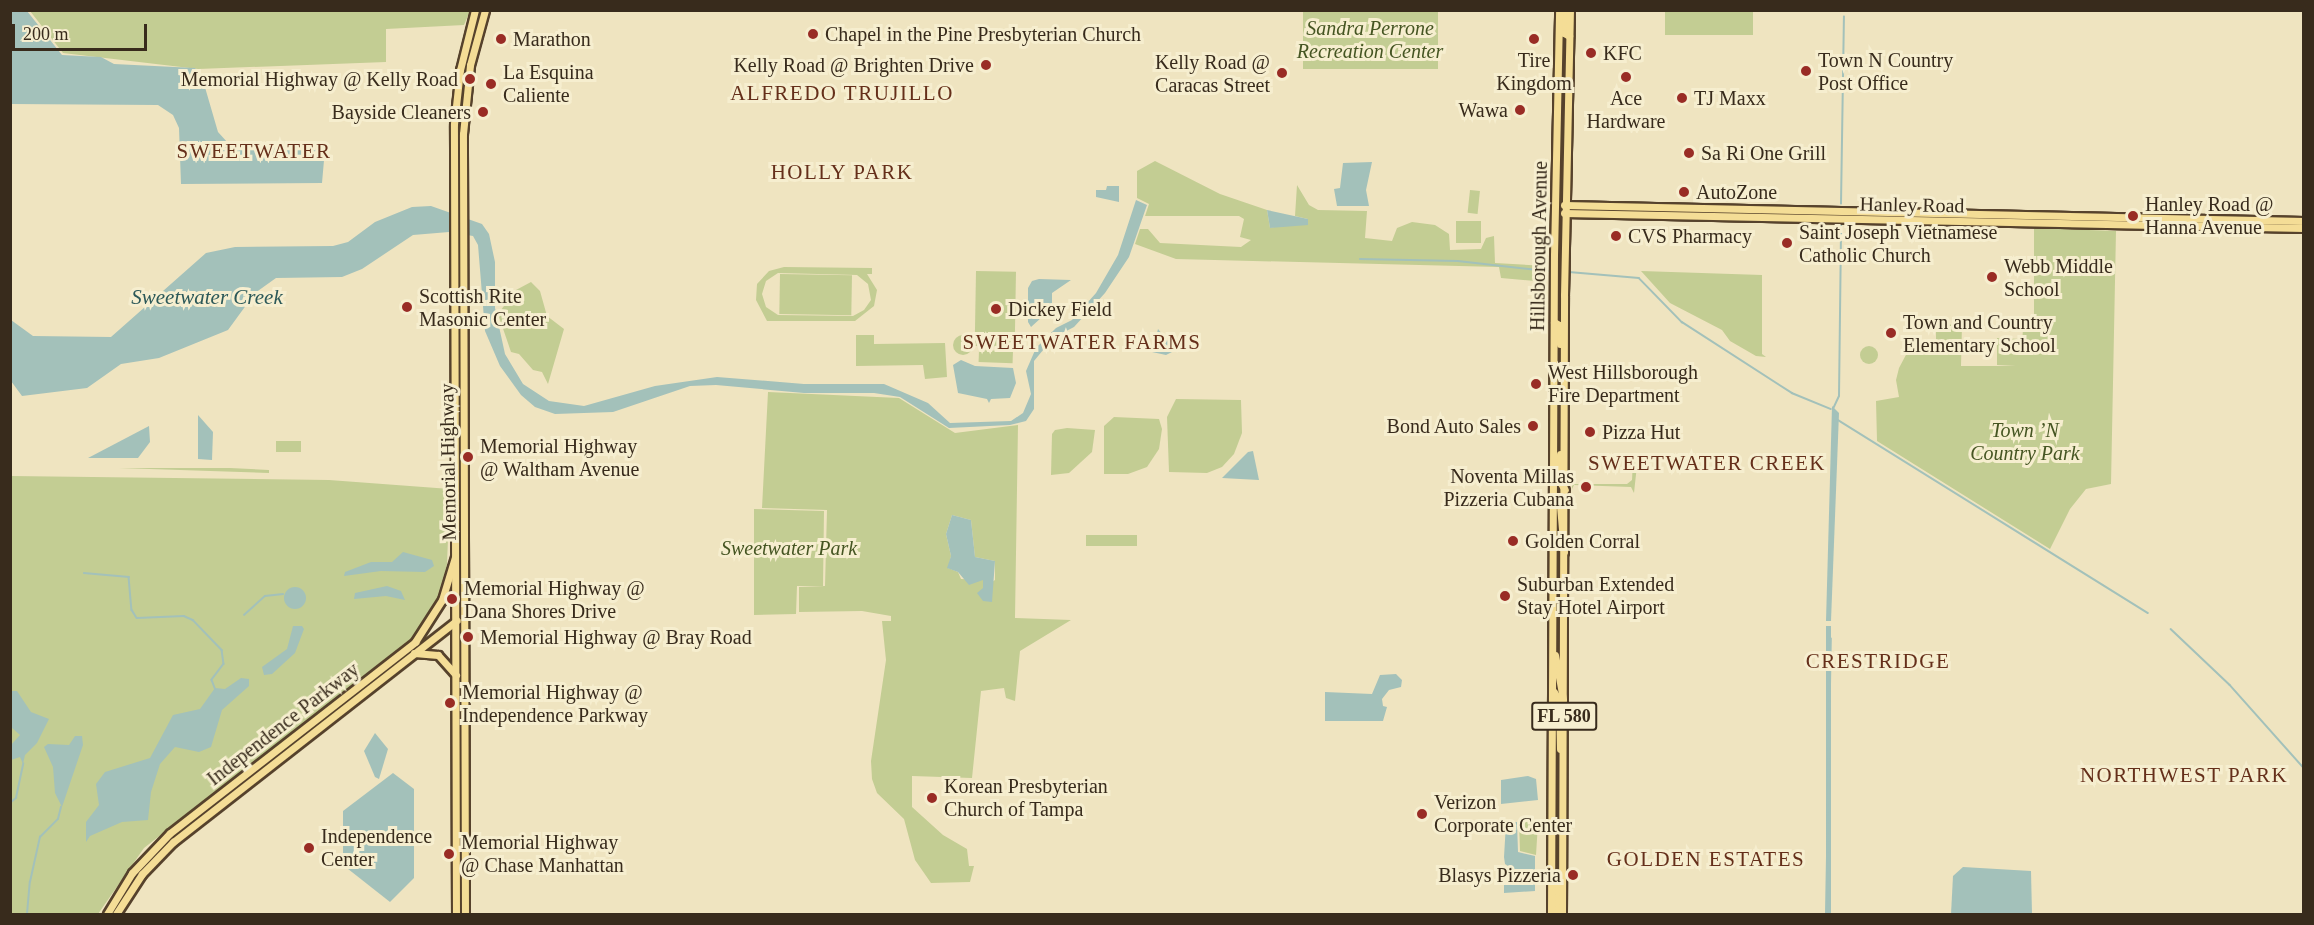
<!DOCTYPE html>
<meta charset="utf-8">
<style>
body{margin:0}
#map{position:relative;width:2314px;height:925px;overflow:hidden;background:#efe4c0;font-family:Georgia,serif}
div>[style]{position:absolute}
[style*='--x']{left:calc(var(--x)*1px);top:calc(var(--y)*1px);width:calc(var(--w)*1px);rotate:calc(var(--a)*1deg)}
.green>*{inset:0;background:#c3cd93;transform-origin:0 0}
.round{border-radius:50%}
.water>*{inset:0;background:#a3c1ba;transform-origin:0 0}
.stream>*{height:1.5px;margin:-0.75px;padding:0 0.75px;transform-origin:0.75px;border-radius:0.75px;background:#a3c1ba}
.roads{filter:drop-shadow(2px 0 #56422c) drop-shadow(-2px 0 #56422c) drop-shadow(0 2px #56422c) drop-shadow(0 -2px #56422c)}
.major>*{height:7px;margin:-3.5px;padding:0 3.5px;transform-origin:3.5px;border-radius:3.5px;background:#f4dd96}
.dots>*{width:16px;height:16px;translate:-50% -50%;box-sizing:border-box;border:3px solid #f6eecf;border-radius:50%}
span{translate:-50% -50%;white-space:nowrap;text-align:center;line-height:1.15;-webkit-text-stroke:6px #f6eecf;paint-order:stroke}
.shield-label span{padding:2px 4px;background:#f6eecf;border:2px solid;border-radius:4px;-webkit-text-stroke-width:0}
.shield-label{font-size:18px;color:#382b1c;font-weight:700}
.park-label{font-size:20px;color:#455522;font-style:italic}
.poi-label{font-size:20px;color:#382b1c}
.left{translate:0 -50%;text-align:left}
.right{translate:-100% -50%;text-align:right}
.street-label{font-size:20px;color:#382b1c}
.neighbourhood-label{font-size:21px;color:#652f1a;letter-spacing:1.5px}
.water-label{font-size:21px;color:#2b5858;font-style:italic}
.frame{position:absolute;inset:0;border:12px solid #382b1c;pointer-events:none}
.scale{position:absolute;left:12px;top:24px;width:135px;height:27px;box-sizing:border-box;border:3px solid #382b1c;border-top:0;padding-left:8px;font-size:18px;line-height:21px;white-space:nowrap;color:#382b1c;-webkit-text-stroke:4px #f6eecf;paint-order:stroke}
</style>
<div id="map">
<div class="green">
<div style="clip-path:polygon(30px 11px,470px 11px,464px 25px,386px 29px,386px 62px,198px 69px,63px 53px)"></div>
<div style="left:1303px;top:11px;width:135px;height:58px"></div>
<div style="left:1665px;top:11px;width:88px;height:24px"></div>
<div style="clip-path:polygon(1155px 161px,1220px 194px,1267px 210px,1270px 228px,1308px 219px,1295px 216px,1297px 185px,1309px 205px,1318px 210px,1367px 211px,1365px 238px,1392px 241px,1397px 228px,1412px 222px,1435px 225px,1449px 234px,1450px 250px,1481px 249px,1486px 238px,1494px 236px,1495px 263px,1546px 266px,1546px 282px,1501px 278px,1499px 267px,1176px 259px,1135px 244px,1140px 229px,1148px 229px,1160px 243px,1241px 247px,1251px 240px,1240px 237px,1244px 219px,1239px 216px,1145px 216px,1149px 204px,1137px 198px,1137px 171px)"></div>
<div style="left:1470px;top:190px;width:10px;height:23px;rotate:6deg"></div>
<div style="left:1456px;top:221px;width:25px;height:22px"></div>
<div style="clip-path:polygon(2034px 228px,2116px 231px,2111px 484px,2086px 489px,2070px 509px,2050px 549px,1877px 441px,1876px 401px,1899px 397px,1896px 380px,1899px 368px,1908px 351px,1936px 340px,1936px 324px,1962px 325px,1961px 366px,2016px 366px,1997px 365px,1997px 338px,2022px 339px,2022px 346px,2023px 328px,2034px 328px)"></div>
<div style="clip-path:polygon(evenodd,784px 267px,872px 268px,872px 274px,867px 274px,877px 290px,874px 306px,855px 321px,767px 321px,756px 300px,757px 284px,769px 271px,784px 267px,778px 273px,857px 275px,868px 284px,871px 300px,864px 310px,853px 316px,778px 315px,766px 307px,762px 294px,766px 281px,778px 273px)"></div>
<div style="left:976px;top:271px;width:40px;height:75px;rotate:1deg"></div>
<div style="clip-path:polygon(1641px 271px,1762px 275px,1762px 354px,1766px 357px,1756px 356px,1730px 341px,1722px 330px,1670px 303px)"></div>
<div style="left:780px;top:274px;width:72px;height:40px;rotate:1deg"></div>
<div style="clip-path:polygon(531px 282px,540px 291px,547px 316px,564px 329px,548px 384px,542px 372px,533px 370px,519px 354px,511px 352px,498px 314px,516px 290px)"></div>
<div class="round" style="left:953px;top:335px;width:20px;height:20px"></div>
<div style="clip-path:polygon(856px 335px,874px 335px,874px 344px,945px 343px,947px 377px,925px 379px,923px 365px,856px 366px)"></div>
<div class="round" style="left:1860px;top:346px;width:18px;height:18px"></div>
<div style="left:979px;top:350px;width:34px;height:12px;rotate:2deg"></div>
<div style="clip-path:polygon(evenodd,768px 392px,899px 398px,955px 433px,1018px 425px,1015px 618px,1071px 620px,1020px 651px,1015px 701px,1006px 698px,1004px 688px,981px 691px,972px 778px,912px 776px,912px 807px,943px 835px,967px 849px,969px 866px,974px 866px,970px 882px,931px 883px,915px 860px,904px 819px,877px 793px,872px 779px,871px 761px,886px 660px,882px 621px,891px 621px,891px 616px,862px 611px,799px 612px,799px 587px,825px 586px,827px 510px,762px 508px,768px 392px,952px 515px,971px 520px,975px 557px,995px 561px,995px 580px,983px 588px,983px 580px,961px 579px,958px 572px,948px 568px,951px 556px,946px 534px,952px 515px)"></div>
<div style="clip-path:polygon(1176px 399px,1241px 400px,1242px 433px,1234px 454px,1222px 467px,1207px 473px,1169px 472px,1167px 417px)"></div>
<div style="clip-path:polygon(1114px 417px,1159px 419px,1162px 429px,1159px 449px,1147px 467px,1128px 474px,1104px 474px,1104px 426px)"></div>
<div style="clip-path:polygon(1067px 428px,1095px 430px,1092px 452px,1069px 473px,1051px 475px,1052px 434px,1055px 430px)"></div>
<div style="left:276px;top:441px;width:25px;height:11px"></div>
<div style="clip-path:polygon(1633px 461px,1637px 465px,1634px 493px,1631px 487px,1574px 485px,1572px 489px,1572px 484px,1627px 484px,1632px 480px)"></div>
<div style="clip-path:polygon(119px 468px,230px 468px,269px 470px,269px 473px)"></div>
<div style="clip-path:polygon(11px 476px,329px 480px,450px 489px,447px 564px,441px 591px,427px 619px,409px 641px,144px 848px,98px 914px,11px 914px)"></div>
<div style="clip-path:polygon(754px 509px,824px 511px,823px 586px,797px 586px,796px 614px,754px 615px)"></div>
<div style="left:1137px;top:535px;width:11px;height:51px;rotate:90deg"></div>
<div style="clip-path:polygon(1519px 821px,1538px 823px,1536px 855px,1520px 851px)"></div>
</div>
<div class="water">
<div style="clip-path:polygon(11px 10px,27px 11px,62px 55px,101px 57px,114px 64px,195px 68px,202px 77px,218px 132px,228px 143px,237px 146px,325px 149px,322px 183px,181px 184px,179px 128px,173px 115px,158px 105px,11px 104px)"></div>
<div style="clip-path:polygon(1372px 162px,1366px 190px,1369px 206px,1337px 206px,1334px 189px,1340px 188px,1343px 163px)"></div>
<div style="clip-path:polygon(1107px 186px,1119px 186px,1119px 202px,1096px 197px,1096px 190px,1106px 190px)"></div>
<div style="clip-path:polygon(1136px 200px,1147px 205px,1129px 257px,1105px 293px,1074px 327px,1053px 338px,1034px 361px,1034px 409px,1026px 421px,1010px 425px,949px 428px,900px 397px,874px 393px,804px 393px,716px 385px,690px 386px,613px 412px,555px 414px,535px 407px,521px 395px,500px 366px,485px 331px,478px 245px,473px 236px,449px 232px,413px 235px,362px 269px,342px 277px,276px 278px,255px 293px,228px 330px,159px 358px,121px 364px,87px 388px,22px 396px,11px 381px,11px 320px,33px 336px,111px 337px,206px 253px,235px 247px,333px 246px,348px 242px,375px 222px,412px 207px,431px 206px,482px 224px,489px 234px,495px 262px,495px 308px,505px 354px,523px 384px,549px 401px,584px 406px,655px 386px,717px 377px,804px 384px,884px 384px,928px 403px,950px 423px,1011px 421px,1023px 413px,1031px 394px,1026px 371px,1036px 348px,1056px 328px,1072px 320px,1096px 293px,1118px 255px)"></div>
<div style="clip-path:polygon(1267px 210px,1308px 219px,1308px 225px,1270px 228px)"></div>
<div style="clip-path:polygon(1039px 279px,1071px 280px,1052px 293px,1052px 308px,1031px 327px,1028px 322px,1028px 288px,1032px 281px)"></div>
<div style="clip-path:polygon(1158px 329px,1172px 346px,1176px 350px,1166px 355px,1152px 352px)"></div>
<div style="clip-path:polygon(961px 360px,975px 366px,1013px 368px,1016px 383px,1010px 398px,991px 399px,989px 403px,987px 399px,958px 393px,953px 365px)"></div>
<div style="clip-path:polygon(1832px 406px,1839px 413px,1831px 621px,1826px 621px)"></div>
<div style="clip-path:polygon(198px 415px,213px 432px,212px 460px,198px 459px)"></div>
<div style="clip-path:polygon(149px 426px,150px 442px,138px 458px,88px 458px)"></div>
<div style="clip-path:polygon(1253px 451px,1259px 480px,1222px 478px,1248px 452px)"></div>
<div style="clip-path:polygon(952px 515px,971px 520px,975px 557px,995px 561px,992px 602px,983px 601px,977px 593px,983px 588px,983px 580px,969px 585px,958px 572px,947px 568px,951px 556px,946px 534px)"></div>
<div style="clip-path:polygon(403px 552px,432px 560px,434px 566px,425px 572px,381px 571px,344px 576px,345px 572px,371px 562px,392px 562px)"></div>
<div style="clip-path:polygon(387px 586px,401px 591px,405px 600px,386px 596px,354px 599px,355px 593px)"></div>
<div class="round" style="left:284px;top:587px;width:22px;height:22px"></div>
<div style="clip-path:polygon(293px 626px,302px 626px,304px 629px,295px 653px,272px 674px,264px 675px,262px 667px,287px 649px)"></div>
<div style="left:1826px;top:626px;width:5px;height:288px"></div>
<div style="clip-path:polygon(1380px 675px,1396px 674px,1402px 680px,1401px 687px,1389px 690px,1382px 699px,1383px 706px,1387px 707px,1383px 721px,1325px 721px,1325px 692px,1372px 694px)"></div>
<div style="clip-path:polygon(241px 678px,249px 679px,249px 686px,222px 710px,211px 747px,199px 752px,175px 747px,160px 764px,151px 792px,148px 820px,122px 822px,90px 836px,86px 842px,86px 822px,99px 805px,96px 784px,105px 772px,150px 758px,173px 715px,200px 709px,215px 688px,225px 689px)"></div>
<div style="clip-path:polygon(11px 691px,17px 691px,31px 712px,49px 719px,37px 743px,25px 755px,23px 764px,20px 757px,11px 760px,11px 745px,20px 735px,11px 727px)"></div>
<div style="clip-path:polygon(375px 733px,388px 749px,379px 779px,375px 777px,364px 751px)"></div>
<div style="clip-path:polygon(75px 736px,82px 736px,83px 745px,62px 807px,55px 793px,53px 767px,44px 747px,48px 744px,69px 745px)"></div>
<div style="clip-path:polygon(393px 773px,414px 789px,414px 878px,390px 902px,343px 865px,343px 811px)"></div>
<div style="clip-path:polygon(1528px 776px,1536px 779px,1538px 800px,1501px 804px,1501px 780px)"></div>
<div style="clip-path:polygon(1517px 822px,1518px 852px,1535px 856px,1535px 891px,1504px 893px,1504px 883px,1511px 885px,1518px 878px,1516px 871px,1505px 864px,1504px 857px,1506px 823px)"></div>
<div style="clip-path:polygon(1963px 867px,2031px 871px,2032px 914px,1951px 914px,1953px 876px)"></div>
</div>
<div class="stream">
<div style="--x:1841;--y:204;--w:187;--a:-89.1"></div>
<div style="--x:1360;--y:259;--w:98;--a:1.2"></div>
<div style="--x:1458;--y:261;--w:90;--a:6.4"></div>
<div style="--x:1569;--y:272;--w:70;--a:4.9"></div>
<div style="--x:1639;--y:278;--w:62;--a:45.7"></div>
<div style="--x:1682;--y:322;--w:131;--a:32.8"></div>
<div style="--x:1792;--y:393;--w:42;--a:22.3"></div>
<div style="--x:1833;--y:409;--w:14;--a:-65"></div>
<div style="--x:1839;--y:396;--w:170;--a:-89.3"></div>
<div style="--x:1838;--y:420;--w:365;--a:31.9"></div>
<div style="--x:84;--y:573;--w:45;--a:5.1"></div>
<div style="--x:129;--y:577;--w:33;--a:85"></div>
<div style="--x:132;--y:610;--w:9;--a:58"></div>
<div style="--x:137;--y:618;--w:47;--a:-2.4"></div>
<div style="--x:184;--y:616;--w:10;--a:24"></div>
<div style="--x:193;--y:620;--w:42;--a:46"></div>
<div style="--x:222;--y:650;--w:14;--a:82"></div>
<div style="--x:224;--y:664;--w:20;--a:127"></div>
<div style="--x:212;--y:680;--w:9;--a:69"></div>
<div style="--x:244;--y:615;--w:28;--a:-42"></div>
<div style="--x:265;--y:596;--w:18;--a:-6"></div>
<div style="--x:2171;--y:629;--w:81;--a:43.5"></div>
<div style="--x:2230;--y:685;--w:111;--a:48.3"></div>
<div style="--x:10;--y:803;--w:8;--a:-40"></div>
<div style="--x:16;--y:798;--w:35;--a:-78"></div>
<div style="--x:27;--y:914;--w:32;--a:-85"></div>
<div style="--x:30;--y:882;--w:46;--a:-77.5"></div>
<div style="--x:40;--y:837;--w:25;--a:-45"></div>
<div style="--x:58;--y:819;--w:12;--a:-76"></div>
<div style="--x:1826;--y:914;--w:275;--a:-89"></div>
</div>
<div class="roads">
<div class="major">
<div style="--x:1564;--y:10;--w:23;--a:90"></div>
<div style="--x:1564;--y:33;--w:6;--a:31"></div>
<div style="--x:1564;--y:205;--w:740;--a:1.24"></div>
<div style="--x:1564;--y:213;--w:740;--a:1.16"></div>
<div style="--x:1554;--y:322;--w:6;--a:31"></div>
<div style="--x:1559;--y:325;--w:19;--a:87"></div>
<div style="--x:1560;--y:454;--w:28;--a:90"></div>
<div style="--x:1560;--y:482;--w:9;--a:58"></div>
<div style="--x:1556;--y:499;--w:8;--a:60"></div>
<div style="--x:1560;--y:506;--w:46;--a:85"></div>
<div style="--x:414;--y:653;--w:24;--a:5"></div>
<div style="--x:438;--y:655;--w:27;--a:48"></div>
<div style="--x:1555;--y:655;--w:45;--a:79.7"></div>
<div style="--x:1554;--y:692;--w:10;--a:61"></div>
<div style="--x:1559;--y:701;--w:48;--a:88.8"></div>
<div style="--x:1553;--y:873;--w:10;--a:66"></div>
<div style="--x:1557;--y:882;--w:32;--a:90"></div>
<div style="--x:107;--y:914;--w:48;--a:-58.6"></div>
<div style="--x:132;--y:873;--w:55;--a:-46.5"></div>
<div style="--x:170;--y:833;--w:311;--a:-37.9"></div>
<div style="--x:415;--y:642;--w:50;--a:-57.3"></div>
<div style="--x:442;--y:600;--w:45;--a:-73.2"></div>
<div style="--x:116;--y:914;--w:48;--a:-57"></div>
<div style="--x:142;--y:874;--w:45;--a:-45.9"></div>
<div style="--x:173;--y:842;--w:360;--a:-38"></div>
<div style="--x:456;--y:914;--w:790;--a:-90.15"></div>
<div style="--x:454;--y:124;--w:54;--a:-83.7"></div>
<div style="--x:460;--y:70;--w:62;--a:-76"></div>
<div style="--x:465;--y:914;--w:780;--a:-90.15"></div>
<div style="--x:463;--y:134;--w:69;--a:-84.2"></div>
<div style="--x:470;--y:65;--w:57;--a:-74.7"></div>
<div style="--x:1551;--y:914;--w:659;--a:-89.74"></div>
<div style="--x:1554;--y:255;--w:245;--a:-88.8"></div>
<div style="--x:1562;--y:914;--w:619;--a:-89.81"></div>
<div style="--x:1564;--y:295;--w:285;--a:-88.8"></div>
</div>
</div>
<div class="dots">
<div style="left:813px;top:34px;background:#992c25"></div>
<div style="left:501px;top:39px;background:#992c25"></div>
<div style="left:1534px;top:39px;background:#992c25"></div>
<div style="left:1591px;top:53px;background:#992c25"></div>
<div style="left:986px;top:65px;background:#992c25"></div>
<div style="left:1806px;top:71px;background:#992c25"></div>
<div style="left:1282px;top:73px;background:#992c25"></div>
<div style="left:1626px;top:77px;background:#992c25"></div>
<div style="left:470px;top:79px;background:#992c25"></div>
<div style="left:491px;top:84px;background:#992c25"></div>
<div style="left:1682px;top:98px;background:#992c25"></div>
<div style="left:1520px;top:110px;background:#992c25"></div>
<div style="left:483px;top:112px;background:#992c25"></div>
<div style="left:1689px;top:153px;background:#992c25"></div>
<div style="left:1684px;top:192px;background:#992c25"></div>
<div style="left:2133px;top:216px;background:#992c25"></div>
<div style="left:1616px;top:236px;background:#992c25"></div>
<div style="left:1787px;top:243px;background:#992c25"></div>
<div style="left:1992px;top:277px;background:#992c25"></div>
<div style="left:407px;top:307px;background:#992c25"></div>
<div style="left:996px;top:309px;background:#992c25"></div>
<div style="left:1891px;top:333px;background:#992c25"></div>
<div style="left:1536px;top:384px;background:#992c25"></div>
<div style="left:1533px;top:426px;background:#992c25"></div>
<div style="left:1590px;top:432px;background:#992c25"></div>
<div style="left:468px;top:457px;background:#992c25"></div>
<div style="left:1586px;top:487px;background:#992c25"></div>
<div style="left:1513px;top:541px;background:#992c25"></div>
<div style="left:1505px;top:596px;background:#992c25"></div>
<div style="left:452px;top:599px;background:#992c25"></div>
<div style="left:468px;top:637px;background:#992c25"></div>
<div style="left:450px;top:703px;background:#992c25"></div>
<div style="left:932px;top:798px;background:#992c25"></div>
<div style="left:1422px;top:814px;background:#992c25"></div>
<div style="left:309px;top:848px;background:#992c25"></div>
<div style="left:449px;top:854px;background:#992c25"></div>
<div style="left:1573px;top:875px;background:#992c25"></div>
</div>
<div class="shield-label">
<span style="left:1564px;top:716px">FL 580</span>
</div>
<div class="park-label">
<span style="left:1370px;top:40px">Sandra Perrone<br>Recreation Center</span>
<span style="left:2025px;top:442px">Town ’N<br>Country Park</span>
<span style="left:789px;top:548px">Sweetwater Park</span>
</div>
<div class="poi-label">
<span class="left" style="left:825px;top:34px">Chapel in the Pine Presbyterian Church</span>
<span class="left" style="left:513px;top:39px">Marathon</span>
<span class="left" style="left:1603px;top:53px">KFC</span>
<span style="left:1534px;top:72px">Tire<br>Kingdom</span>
<span class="left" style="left:1818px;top:72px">Town N Country<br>Post Office</span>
<span class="right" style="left:1270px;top:74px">Kelly Road @<br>Caracas Street</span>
<span class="right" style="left:974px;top:65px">Kelly Road @ Brighten Drive</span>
<span class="left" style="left:503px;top:84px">La Esquina<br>Caliente</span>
<span class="right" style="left:458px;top:79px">Memorial Highway @ Kelly Road</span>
<span style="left:1626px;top:110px">Ace<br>Hardware</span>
<span class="left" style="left:1694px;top:98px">TJ Maxx</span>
<span class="right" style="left:1508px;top:110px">Wawa</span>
<span class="right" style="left:471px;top:112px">Bayside Cleaners</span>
<span class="left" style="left:1701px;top:153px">Sa Ri One Grill</span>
<span class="left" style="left:1696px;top:192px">AutoZone</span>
<span class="left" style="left:2145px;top:216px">Hanley Road @<br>Hanna Avenue</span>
<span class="left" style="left:1799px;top:244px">Saint Joseph Vietnamese<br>Catholic Church</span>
<span class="left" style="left:1628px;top:236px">CVS Pharmacy</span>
<span class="left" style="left:2004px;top:278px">Webb Middle<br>School</span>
<span class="left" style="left:419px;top:308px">Scottish Rite<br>Masonic Center</span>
<span class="left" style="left:1008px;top:309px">Dickey Field</span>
<span class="left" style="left:1903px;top:334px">Town and Country<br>Elementary School</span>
<span class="left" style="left:1548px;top:384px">West Hillsborough<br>Fire Department</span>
<span class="right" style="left:1521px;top:426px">Bond Auto Sales</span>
<span class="left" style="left:1602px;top:432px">Pizza Hut</span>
<span class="left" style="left:480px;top:458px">Memorial Highway<br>@ Waltham Avenue</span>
<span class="right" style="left:1574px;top:488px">Noventa Millas<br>Pizzeria Cubana</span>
<span class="left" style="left:1525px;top:541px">Golden Corral</span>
<span class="left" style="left:1517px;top:596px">Suburban Extended<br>Stay Hotel Airport</span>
<span class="left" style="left:464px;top:600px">Memorial Highway @<br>Dana Shores Drive</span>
<span class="left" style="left:480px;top:637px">Memorial Highway @ Bray Road</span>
<span class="left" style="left:462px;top:704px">Memorial Highway @<br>Independence Parkway</span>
<span class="left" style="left:944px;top:798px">Korean Presbyterian<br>Church of Tampa</span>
<span class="left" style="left:1434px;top:814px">Verizon<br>Corporate Center</span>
<span class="left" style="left:321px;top:848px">Independence<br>Center</span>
<span class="left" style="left:461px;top:854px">Memorial Highway<br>@ Chase Manhattan</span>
<span class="right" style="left:1561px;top:875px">Blasys Pizzeria</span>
</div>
<div class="street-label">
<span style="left:1912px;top:205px;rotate:1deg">Hanley Road</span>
<span style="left:1539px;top:246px;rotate:-89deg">Hillsborough Avenue</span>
<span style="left:448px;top:462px;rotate:-91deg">Memorial Highway</span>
<span style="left:283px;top:724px;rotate:-38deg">Independence Parkway</span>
</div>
<div class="neighbourhood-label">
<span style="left:842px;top:93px">ALFREDO TRUJILLO</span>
<span style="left:254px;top:151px">SWEETWATER</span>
<span style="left:842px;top:172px">HOLLY PARK</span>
<span style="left:1082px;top:342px">SWEETWATER FARMS</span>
<span style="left:1707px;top:463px">SWEETWATER CREEK</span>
<span style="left:1878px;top:661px">CRESTRIDGE</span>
<span style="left:2184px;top:775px">NORTHWEST PARK</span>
<span style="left:1706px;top:859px">GOLDEN ESTATES</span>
</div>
<div class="water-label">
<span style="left:207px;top:297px">Sweetwater Creek</span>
</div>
<div class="frame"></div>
<div class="scale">200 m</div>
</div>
